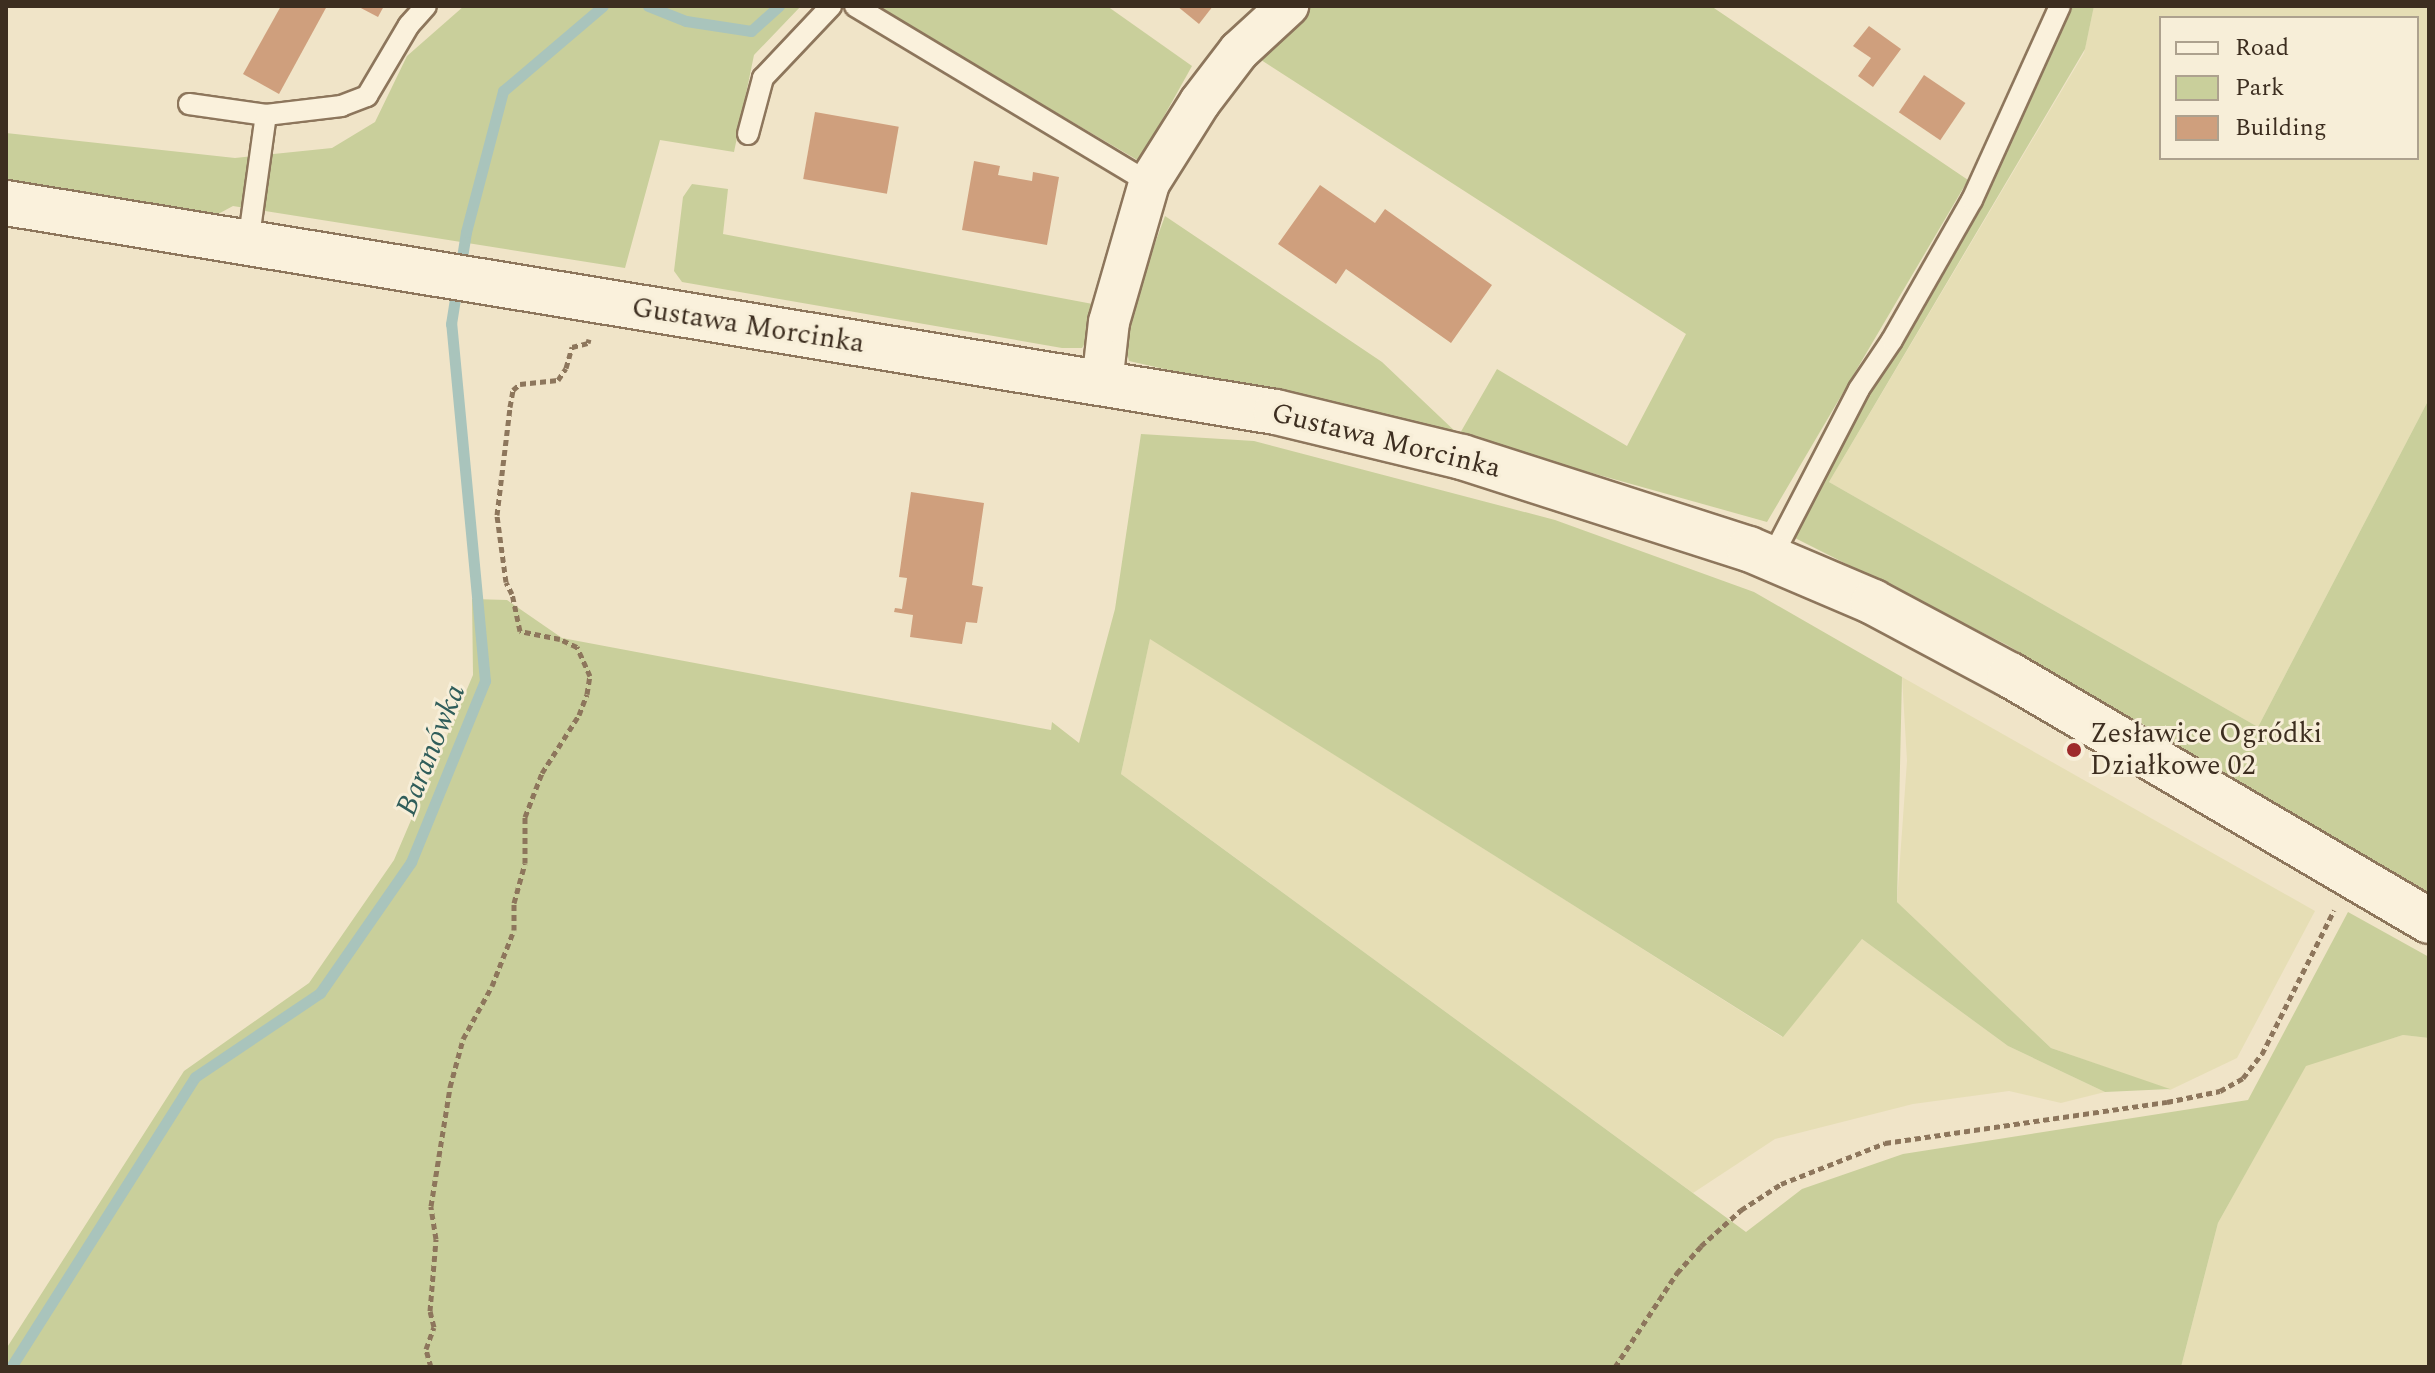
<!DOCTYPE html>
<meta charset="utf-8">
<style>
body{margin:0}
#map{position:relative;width:2435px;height:1373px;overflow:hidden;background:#f0e4c8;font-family:Spectral,serif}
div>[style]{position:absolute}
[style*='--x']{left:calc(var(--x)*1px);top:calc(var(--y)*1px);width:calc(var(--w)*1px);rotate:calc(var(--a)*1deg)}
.farmland>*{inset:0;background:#e6deb5}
.green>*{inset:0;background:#c9cf9b}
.stream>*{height:11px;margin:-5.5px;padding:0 5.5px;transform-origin:5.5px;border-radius:5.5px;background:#a9c4bc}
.building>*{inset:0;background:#cf9f7d;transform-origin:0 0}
.path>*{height:5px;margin-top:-2.5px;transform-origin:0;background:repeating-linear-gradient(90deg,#8d765c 0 6px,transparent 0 10px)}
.roads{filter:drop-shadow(2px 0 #8d765c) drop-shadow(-2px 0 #8d765c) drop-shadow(0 2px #8d765c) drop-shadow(0 -2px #8d765c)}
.lane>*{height:20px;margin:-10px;padding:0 10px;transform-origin:10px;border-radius:10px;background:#faf1dc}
.street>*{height:40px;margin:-20px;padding:0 20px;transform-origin:20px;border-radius:20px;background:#faf1dc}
.secondary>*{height:44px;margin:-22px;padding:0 22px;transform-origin:22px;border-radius:22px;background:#faf1dc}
.dots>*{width:22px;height:22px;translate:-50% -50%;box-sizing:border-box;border:4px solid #f7eed8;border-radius:50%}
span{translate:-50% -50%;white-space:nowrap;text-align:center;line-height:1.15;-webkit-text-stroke:6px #f7eed8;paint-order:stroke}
.street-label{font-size:28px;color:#3d2e20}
.poi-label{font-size:28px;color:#3d2e20}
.left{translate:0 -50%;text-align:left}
.water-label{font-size:30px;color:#2f5d5a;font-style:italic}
.frame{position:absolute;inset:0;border:8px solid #3d2e20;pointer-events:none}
.legend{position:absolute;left:2159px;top:16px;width:260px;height:144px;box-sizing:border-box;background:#f7eed8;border:2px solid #ada18e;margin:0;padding:10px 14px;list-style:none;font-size:24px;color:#3d2e20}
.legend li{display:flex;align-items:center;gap:16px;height:40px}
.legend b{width:40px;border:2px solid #ada18e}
</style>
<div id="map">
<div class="farmland">
<div style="clip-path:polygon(evenodd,2094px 6px,2429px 6px,2429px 399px,2258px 727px,1829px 482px,2084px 53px,2094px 6px,2161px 18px,2417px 18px,2417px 158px,2161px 158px,2161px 18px)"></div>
<div style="clip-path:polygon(1150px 638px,1782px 1037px,1862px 939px,2008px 1046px,2105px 1092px,2061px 1103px,2009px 1091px,1913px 1104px,1775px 1139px,1693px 1193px,1121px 774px)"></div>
<div style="clip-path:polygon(1902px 677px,2315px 911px,2237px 1058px,2170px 1090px,2051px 1048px,1897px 902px,1907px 761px)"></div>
<div style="clip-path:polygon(2403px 1035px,2429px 1038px,2429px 1367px,2181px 1367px,2218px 1223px,2306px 1065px)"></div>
</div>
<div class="green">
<div style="clip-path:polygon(464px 6px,801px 6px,754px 55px,734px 152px,660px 140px,625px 268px,233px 206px,205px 221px,6px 184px,6px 133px,235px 158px,332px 148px,375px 122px,407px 56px)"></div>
<div style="clip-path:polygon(874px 6px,1107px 6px,1192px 66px,1139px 161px)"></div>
<div style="clip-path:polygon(1308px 6px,1711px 6px,1968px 180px,1767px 522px,1460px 436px,1129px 361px,1122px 333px,1165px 216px,1382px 362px,1459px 435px,1497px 369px,1627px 446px,1686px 334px,1258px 58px)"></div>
<div style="clip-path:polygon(2067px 6px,2094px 6px,2085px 49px,1829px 482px,2258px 727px,2429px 399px,2429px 894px,2007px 645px,1795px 538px,1808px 498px)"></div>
<div style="clip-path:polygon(692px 184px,728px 189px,723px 234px,1098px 305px,1091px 334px,1082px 348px,1062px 348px,682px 282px,674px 271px,683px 197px)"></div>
<div style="clip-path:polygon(1141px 434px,1254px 441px,1555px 520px,1754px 592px,1902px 677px,1897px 902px,2051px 1048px,2170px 1089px,2105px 1092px,2008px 1046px,1862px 939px,1783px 1037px,1150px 639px,1121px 774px,1746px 1232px,1802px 1189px,1903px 1154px,2248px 1100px,2348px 912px,2429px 957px,2429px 1038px,2403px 1035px,2306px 1066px,2218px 1223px,2181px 1367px,6px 1367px,6px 1349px,184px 1071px,309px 983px,394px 860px,473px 675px,472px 599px,507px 600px,562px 638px,1051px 730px,1052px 722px,1079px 743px,1115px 609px)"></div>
</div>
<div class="stream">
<div style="--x:648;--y:6;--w:41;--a:21.5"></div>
<div style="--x:686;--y:21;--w:66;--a:8.7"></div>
<div style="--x:751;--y:31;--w:38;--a:-42"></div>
<div style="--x:460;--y:270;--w:38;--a:-81"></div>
<div style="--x:466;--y:232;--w:146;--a:-75.3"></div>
<div style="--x:503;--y:91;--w:131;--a:-40.4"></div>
<div style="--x:11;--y:1367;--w:343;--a:-57.6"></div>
<div style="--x:195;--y:1077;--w:151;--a:-33.9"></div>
<div style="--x:320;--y:993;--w:160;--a:-55.2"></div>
<div style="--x:411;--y:862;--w:196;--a:-67.8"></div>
<div style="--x:485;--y:681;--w:359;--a:-95.4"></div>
<div style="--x:451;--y:324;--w:37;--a:-81"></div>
</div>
<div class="building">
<div style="clip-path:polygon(281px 6px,327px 6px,279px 94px,243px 74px)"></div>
<div style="clip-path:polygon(357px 6px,384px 6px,378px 17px)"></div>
<div style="clip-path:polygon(1177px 6px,1213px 6px,1199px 24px)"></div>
<div style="clip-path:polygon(1869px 26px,1901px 49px,1873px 87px,1858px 76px,1871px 58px,1853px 46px)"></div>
<div style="left:1924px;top:75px;width:50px;height:45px;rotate:34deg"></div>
<div style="left:815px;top:112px;width:85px;height:68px;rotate:10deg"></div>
<div style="clip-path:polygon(974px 161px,1000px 166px,998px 175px,1032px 181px,1033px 172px,1059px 177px,1047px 245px,962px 230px)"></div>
<div style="clip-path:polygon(1320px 185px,1375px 223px,1385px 209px,1492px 285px,1451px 343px,1346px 269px,1336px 284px,1278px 244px)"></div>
<div style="clip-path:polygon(911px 492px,984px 503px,972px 585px,983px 587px,977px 623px,966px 622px,962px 644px,910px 637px,913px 615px,894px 612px,895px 608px,902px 609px,907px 578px,899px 577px)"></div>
</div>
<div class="path">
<div style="--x:431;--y:1367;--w:19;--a:-106"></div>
<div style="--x:426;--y:1349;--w:23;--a:-70"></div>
<div style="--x:434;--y:1327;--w:16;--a:-104"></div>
<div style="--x:430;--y:1311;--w:72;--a:-85.2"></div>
<div style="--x:436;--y:1239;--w:33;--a:-99"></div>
<div style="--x:431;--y:1206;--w:121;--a:-80.9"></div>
<div style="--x:450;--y:1087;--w:50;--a:-74.8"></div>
<div style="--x:463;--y:1039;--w:60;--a:-61.3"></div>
<div style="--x:492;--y:986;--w:60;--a:-68.6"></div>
<div style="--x:514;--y:930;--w:27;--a:-90"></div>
<div style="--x:514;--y:903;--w:41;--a:-74.6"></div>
<div style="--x:525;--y:863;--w:46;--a:-90"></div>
<div style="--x:525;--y:817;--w:47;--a:-68.9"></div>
<div style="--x:542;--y:773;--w:69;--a:-57.5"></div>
<div style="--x:579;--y:715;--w:22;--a:-69"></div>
<div style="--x:587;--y:694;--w:18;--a:-81"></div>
<div style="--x:590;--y:676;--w:32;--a:-114"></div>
<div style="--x:577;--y:647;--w:19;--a:-155"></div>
<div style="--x:560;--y:639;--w:41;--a:-168.7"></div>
<div style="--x:520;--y:631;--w:38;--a:-102"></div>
<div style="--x:512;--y:594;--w:13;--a:-117"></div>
<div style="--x:506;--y:582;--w:68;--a:-97.7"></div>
<div style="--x:497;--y:515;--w:109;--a:-83.1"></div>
<div style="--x:510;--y:407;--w:17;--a:-80"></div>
<div style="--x:513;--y:390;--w:9;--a:-41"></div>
<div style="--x:520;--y:384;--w:38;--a:-6"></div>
<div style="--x:558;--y:380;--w:14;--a:-56"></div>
<div style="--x:566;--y:368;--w:22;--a:-74"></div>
<div style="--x:572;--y:347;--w:16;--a:-14"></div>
<div style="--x:588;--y:343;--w:4;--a:-76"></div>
<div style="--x:1615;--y:1367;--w:113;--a:-56.6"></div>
<div style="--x:1677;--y:1273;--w:36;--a:-48"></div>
<div style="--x:1701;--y:1246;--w:54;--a:-42"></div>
<div style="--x:1741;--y:1210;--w:48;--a:-33"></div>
<div style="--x:1781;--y:1184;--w:112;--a:-21.5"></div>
<div style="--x:1885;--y:1143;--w:285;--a:-8.3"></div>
<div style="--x:2167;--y:1102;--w:54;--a:-11.7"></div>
<div style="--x:2220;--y:1091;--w:26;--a:-29"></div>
<div style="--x:2243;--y:1078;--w:31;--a:-52"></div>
<div style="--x:2262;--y:1054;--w:161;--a:-63.4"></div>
</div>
<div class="roads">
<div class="lane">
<div style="--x:855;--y:6;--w:343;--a:31"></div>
<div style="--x:189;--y:104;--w:78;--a:8.1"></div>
<div style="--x:748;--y:134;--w:58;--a:-75"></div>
<div style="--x:763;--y:78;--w:99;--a:-46.6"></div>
<div style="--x:248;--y:244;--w:130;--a:-82.1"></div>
<div style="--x:266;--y:115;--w:76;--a:-6.8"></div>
<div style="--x:341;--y:106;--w:28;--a:-21"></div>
<div style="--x:367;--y:96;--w:82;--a:-59.4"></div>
<div style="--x:409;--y:25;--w:25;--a:-48"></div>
<div style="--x:1771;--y:559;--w:191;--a:-62.6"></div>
<div style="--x:1859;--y:389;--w:59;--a:-56"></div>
<div style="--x:1892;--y:340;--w:161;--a:-60.3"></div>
<div style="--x:1972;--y:200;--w:213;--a:-65.6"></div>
</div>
<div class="street">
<div style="--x:1102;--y:384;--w:62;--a:-83.6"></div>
<div style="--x:1109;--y:322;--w:145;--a:-73.9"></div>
<div style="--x:1149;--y:183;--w:96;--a:-57.8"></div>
<div style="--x:1200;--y:102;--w:64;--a:-52.6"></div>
<div style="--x:1239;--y:51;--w:67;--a:-42.6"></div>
</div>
<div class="secondary">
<div style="--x:6;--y:203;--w:1287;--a:9.35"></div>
<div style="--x:1276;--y:412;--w:191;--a:13.6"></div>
<div style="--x:1462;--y:457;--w:301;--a:17.8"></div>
<div style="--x:1749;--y:549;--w:135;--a:23.1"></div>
<div style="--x:1873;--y:602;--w:155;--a:28.1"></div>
<div style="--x:2010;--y:675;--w:486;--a:30.4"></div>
</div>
</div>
<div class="dots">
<div style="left:2074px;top:750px;background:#9e2a2b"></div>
</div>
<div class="street-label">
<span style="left:748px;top:326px;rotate:9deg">Gustawa Morcinka</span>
<span style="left:1386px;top:441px;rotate:14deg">Gustawa Morcinka</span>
</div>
<div class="poi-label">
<span class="left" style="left:2090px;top:750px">Zesławice Ogródki<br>Działkowe 02</span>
</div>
<div class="water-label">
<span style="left:431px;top:750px;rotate:-68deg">Baranówka</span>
</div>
<div class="frame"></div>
<ul class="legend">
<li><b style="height:10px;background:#faf1dc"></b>Road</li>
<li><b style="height:22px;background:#c9cf9b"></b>Park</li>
<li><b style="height:22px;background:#cf9f7d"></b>Building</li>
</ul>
</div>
